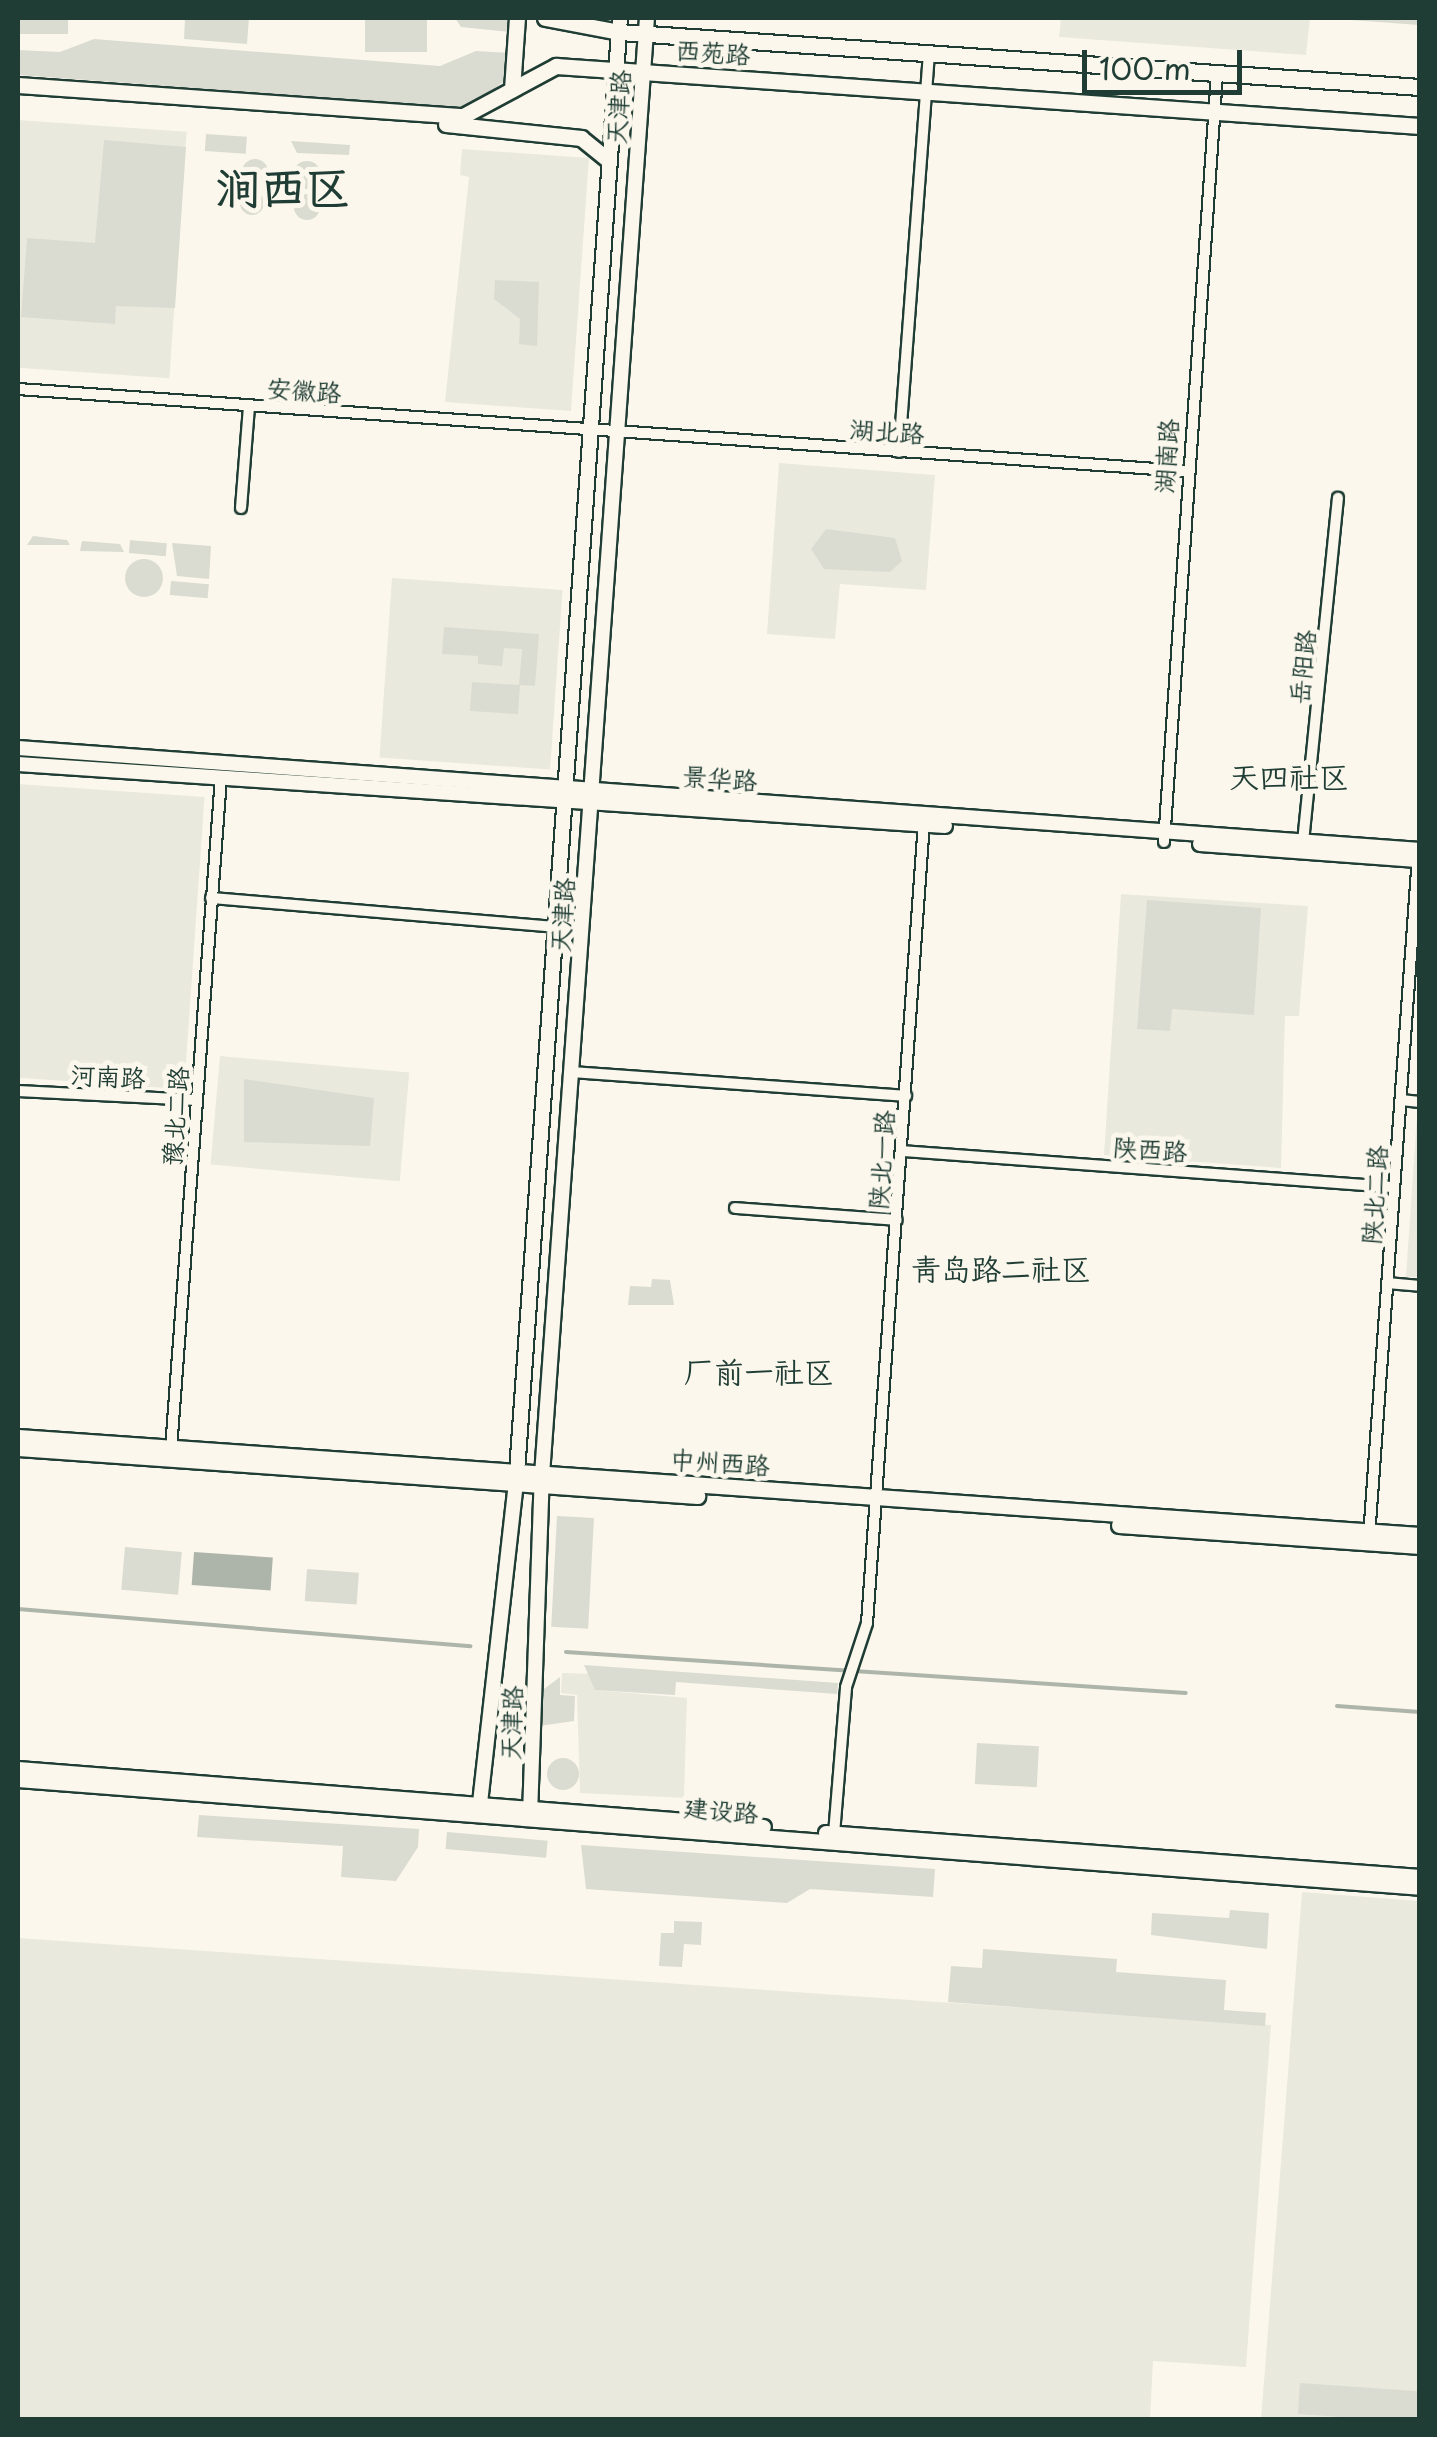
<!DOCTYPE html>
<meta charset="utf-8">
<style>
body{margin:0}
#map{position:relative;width:1437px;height:2437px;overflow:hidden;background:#fbf7ec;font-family:"Playpen Sans","LXGW WenKai TC",sans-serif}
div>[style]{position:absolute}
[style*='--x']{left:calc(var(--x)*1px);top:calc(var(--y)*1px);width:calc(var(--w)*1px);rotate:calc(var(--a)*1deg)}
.built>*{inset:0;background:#eae9de;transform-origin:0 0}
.green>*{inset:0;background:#dbdcd1;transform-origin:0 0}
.round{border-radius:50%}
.water>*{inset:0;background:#adb4aa;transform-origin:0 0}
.stream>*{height:4px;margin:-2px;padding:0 2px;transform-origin:2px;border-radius:2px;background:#adb4aa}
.roads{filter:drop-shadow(2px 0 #1f3d34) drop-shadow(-2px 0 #1f3d34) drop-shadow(0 2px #1f3d34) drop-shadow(0 -2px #1f3d34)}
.street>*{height:10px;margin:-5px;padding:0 5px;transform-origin:5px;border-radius:5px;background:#fbf7ec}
.secondary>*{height:14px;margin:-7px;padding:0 7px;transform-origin:7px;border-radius:7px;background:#fbf7ec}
.primary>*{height:15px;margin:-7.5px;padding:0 7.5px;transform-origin:7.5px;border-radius:7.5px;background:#fbf7ec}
span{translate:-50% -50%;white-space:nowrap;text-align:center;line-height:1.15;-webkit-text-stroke:10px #fbf7ec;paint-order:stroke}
.street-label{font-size:25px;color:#1f3d34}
.quarter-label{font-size:30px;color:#1f3d34}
.town-label{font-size:45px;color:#1f3d34;font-weight:700}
.frame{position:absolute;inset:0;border:20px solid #1f3d34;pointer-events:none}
.scale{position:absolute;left:1082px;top:50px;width:160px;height:45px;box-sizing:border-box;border:5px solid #1f3d34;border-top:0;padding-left:12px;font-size:30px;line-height:35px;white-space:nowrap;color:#1f3d34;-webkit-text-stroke:8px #fbf7ec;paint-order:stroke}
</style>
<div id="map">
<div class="built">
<div style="clip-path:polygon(1061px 18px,1310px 18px,1306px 55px,1059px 37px)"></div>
<div style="left:18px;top:120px;width:169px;height:247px;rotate:4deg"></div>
<div style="clip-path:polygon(462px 149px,589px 158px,571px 411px,445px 402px,469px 177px,460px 175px)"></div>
<div style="clip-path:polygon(779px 463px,935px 475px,926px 590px,840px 584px,835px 639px,767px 634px)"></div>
<div style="left:392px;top:578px;width:171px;height:180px;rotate:4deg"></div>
<div style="left:18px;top:784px;width:187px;height:293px;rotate:4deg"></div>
<div style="clip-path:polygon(1121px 894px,1308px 906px,1299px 1016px,1285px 1016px,1281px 1168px,1104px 1155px)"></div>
<div style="left:220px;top:1056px;width:190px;height:109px;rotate:5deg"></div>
<div style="clip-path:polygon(1417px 1116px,1420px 1116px,1419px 1277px,1406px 1277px)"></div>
<div style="clip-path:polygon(562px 1673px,596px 1674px,596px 1690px,687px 1698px,684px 1798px,580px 1793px,577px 1695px,561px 1693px)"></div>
<div style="clip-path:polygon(1302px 1892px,1419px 1901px,1419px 2419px,1261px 2420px)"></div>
<div style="clip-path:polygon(18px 1938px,1271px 2025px,1246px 2367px,1153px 2361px,1150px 2420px,18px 2419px)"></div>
</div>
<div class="green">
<div style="left:18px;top:18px;width:50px;height:16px"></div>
<div style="clip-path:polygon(185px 18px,249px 18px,247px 44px,184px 39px)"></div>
<div style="left:365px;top:18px;width:62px;height:34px"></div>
<div style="clip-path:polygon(455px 18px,513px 18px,511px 76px,469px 108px,18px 75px,18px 50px,60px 52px,94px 39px,440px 66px,476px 51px,510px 53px,511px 32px,461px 27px)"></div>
<div style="clip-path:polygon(1324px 18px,1419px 18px,1419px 25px)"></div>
<div style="left:206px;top:134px;width:41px;height:17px;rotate:4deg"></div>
<div style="clip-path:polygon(104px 140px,186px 147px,175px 308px,116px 306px,115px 324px,21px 317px,27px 238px,95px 243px)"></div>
<div style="clip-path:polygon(291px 141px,350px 145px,349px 155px,297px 153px)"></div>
<div class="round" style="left:242px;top:159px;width:26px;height:26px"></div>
<div class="round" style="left:293px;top:161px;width:28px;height:28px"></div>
<div class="round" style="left:240px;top:191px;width:24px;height:24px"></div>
<div class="round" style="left:294px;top:194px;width:26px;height:26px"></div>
<div style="clip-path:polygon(495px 280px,539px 282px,537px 346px,519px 344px,520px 319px,494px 299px)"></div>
<div style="clip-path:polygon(826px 529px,895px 538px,902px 561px,890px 572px,824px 569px,811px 549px)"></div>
<div style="clip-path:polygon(33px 536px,67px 540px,70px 545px,27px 545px)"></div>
<div style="left:130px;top:540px;width:37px;height:13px;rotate:5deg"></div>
<div style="clip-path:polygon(82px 541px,120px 544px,124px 552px,80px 551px)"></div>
<div style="clip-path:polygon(172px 543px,211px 546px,209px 579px,177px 576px)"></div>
<div class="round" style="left:125px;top:559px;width:38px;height:38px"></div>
<div style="left:171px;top:581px;width:38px;height:14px;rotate:5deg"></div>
<div style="clip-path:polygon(444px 627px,539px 634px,535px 686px,520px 685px,518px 714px,470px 711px,472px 682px,519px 685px,522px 649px,504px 648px,502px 666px,478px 664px,478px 656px,442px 654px)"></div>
<div style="clip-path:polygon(1147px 900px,1261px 908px,1254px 1015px,1172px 1009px,1170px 1031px,1137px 1029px)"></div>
<div style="clip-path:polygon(244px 1079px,374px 1098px,370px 1146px,244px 1142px)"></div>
<div style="clip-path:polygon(652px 1279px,670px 1280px,674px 1305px,628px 1305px,630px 1286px,651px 1287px)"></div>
<div style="left:557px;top:1516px;width:37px;height:111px;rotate:3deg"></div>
<div style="left:125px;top:1547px;width:57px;height:43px;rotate:5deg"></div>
<div style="left:307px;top:1569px;width:52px;height:32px;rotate:4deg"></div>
<div style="clip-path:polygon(584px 1665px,838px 1683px,837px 1694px,676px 1682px,675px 1695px,595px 1690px)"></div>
<div style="clip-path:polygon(560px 1677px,560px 1695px,575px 1696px,574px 1721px,539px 1726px,544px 1689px)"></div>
<div style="left:977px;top:1743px;width:62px;height:41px;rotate:3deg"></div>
<div class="round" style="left:547px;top:1758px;width:32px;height:32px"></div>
<div style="clip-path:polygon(199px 1815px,419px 1829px,418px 1847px,396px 1881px,341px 1877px,343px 1846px,197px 1837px)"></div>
<div style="left:447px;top:1832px;width:101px;height:17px;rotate:5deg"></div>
<div style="clip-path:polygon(581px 1845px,935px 1869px,933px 1897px,810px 1889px,787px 1903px,586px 1889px)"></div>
<div style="clip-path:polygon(1230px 1910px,1269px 1913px,1267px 1949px,1151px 1935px,1152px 1913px,1229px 1918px)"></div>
<div style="clip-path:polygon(674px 1921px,702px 1922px,701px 1945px,684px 1944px,682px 1967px,659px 1966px,661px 1933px,674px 1933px)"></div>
<div style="clip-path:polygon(983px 1949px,1117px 1959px,1116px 1972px,1226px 1980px,1224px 2010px,1266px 2013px,1265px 2026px,948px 2002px,951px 1966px,982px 1968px)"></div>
<div style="left:1300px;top:2383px;width:119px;height:31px;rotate:4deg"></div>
</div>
<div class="water">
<div style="left:194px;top:1552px;width:79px;height:33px;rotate:4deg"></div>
</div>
<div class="stream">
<div style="--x:18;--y:1609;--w:454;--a:4.7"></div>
<div style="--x:566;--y:1652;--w:621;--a:3.78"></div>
<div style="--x:1337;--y:1706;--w:83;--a:4.1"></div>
</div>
<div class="roads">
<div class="street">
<div style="--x:18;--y:389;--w:1169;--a:4.02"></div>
<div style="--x:899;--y:452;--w:401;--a:-85.7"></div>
<div style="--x:241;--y:508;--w:102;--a:-85.5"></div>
<div style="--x:1164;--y:842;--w:770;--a:-86.05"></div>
<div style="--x:1303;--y:842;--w:346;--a:-84.2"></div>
<div style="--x:211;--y:898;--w:343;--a:4.8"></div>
<div style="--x:573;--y:1072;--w:334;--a:4.1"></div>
<div style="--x:18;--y:1091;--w:179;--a:2.9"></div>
<div style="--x:1401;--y:1100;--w:19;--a:6"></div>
<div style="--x:902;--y:1151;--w:493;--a:4.2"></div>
<div style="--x:735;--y:1208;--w:162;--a:4.2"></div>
<div style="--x:1387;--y:1283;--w:33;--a:5"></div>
<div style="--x:171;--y:1449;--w:674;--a:-85.74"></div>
<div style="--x:1369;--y:1537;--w:683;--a:-85.88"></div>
<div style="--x:834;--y:1834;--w:147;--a:-85.3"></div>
<div style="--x:846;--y:1687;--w:67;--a:-71.8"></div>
<div style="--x:867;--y:1623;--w:804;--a:-85.93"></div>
</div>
<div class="secondary">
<div style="--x:18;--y:748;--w:1406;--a:4.16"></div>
<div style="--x:18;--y:764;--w:929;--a:3.83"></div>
<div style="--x:1200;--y:844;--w:221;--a:4.2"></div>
<div style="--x:18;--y:1769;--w:748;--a:4.45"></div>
<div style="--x:18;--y:1780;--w:1406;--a:4.4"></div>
<div style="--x:479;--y:1812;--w:342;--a:-83.6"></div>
<div style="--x:517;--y:1472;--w:1458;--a:-85.95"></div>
<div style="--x:530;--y:1815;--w:340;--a:-88"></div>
<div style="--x:542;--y:1475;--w:1461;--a:-85.88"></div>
<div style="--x:826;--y:1833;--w:596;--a:4.24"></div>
</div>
<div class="primary">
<div style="--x:545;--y:18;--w:75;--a:10.7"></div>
<div style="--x:619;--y:32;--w:803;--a:3.93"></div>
<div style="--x:18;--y:85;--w:446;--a:4"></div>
<div style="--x:463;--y:116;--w:106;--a:-28.3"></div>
<div style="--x:556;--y:66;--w:866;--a:3.97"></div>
<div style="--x:512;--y:89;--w:71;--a:-86"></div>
<div style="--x:446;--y:124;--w:136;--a:5.9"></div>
<div style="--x:581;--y:138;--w:33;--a:39"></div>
<div style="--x:18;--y:1437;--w:1405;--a:4"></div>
<div style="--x:18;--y:1448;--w:681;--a:4.04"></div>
<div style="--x:1119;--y:1525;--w:302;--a:4"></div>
</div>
</div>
<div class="street-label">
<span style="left:713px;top:52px;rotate:4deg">西苑路</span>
<span style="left:618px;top:107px;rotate:-86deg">天津路</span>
<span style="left:304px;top:390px;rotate:4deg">安徽路</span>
<span style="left:887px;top:431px;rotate:4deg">湖北路</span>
<span style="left:1166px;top:456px;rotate:-86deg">湖南路</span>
<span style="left:1302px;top:667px;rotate:-84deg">岳阳路</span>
<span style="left:720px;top:778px;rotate:4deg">景华路</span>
<span style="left:562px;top:915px;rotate:-86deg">天津路</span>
<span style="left:108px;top:1076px;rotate:3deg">河南路</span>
<span style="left:175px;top:1116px;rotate:-86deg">豫北二路</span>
<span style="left:1150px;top:1149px;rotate:4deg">陕西路</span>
<span style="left:881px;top:1160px;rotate:-86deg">陕北一路</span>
<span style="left:1374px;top:1195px;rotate:-86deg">陕北二路</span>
<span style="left:720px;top:1462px;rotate:4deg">中州西路</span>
<span style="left:511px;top:1723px;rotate:-88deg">天津路</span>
<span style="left:721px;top:1810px;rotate:5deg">建设路</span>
</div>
<div class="quarter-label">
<span style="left:1289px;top:776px">天四社区</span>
<span style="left:1001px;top:1268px">青岛路二社区</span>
<span style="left:759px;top:1371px">厂前一社区</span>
</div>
<div class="town-label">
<span style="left:283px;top:186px">涧西区</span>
</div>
<div class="frame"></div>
<div class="scale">100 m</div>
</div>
